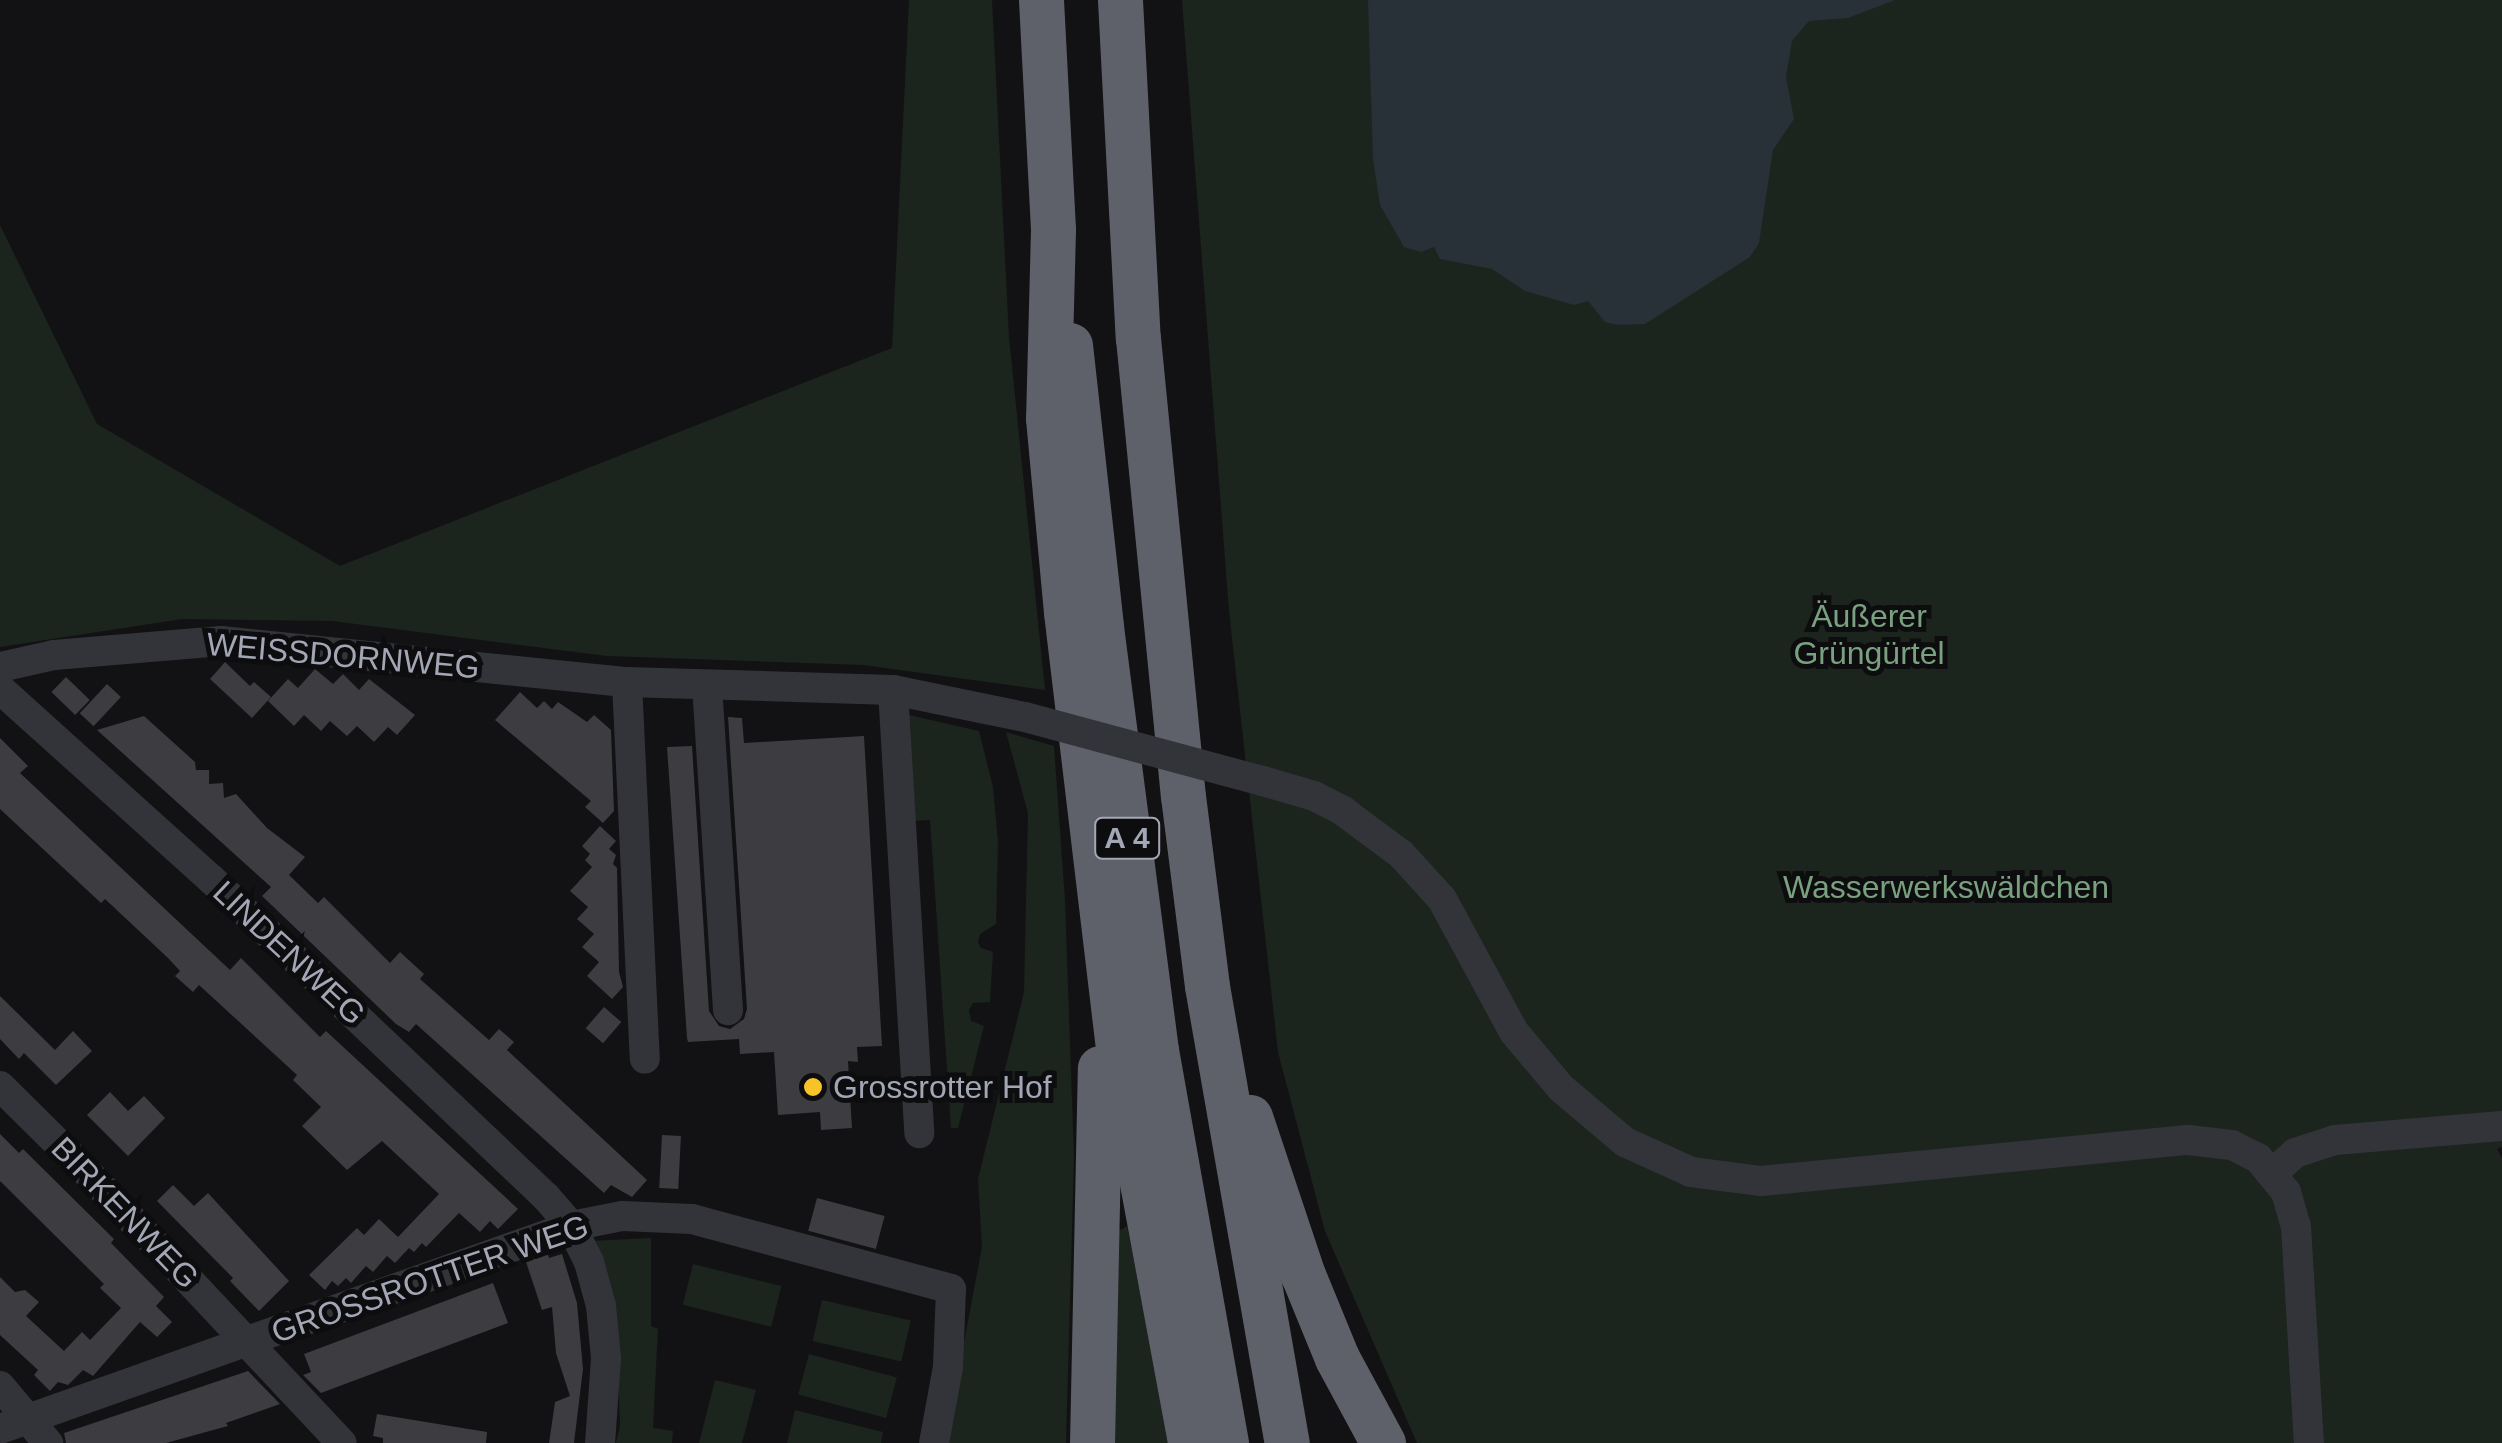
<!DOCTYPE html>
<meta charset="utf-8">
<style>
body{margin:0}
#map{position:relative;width:2502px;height:1443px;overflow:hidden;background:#121214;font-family:Helvetica,sans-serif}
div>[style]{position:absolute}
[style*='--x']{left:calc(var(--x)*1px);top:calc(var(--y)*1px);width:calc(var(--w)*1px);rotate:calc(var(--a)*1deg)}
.green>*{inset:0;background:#1c241e;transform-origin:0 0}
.water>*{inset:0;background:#283038}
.building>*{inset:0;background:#3c3c41;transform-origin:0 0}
.minor>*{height:30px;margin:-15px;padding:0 15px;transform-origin:15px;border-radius:15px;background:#333439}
.highway>*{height:45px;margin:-22.5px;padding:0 22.5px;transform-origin:22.5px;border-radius:22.5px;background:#5f616a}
.minor-bridge>*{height:30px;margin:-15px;padding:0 15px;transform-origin:15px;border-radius:15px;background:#333439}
.dots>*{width:28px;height:28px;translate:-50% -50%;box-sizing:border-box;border:5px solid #0d0d0f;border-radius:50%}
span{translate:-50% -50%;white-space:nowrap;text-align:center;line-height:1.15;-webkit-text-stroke:10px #0d0d0f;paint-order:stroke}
.shield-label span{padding:2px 8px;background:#0d0d0f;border:2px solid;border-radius:8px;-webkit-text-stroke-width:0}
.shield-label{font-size:30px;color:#a3a7b5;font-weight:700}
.park-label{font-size:32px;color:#79a17f}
.street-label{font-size:32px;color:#a3a7b5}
.poi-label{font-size:32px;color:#a3a7b5}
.left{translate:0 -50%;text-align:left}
</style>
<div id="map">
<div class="green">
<div style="clip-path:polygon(909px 0,992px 0,1009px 337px,1045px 690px,863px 665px,607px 656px,332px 621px,182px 619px,0 647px,0 225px,97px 424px,340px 566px,892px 348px)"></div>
<div style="clip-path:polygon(1182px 0,2502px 0,2502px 1147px,2497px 1149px,2502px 1158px,2502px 1443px,1417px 1443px,1325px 1231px,1278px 1052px,1229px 611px)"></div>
<div style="clip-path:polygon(905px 714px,979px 731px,993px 787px,998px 842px,996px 924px,980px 934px,978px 942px,981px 948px,993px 952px,990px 1002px,973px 1003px,969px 1010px,971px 1021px,984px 1026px,958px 1128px,951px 1128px,930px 820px,911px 821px)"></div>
<div style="clip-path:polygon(1006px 732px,1054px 746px,1065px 900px,1074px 1158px,1066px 1443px,945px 1443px,982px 1247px,978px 1179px,1024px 992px,1028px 813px)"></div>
<div style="clip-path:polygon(1127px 1226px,1170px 1443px,1114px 1443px,1117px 1232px)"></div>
<div style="clip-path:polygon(651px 1238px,651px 1326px,658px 1329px,653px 1428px,673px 1431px,672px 1443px,616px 1443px,620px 1426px,616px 1310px,590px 1241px)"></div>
<div style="left:693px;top:1264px;width:91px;height:42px;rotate:14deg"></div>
<div style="left:822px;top:1300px;width:91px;height:42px;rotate:13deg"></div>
<div style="left:809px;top:1354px;width:91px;height:42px;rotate:15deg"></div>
<div style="clip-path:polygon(715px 1380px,756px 1390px,742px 1443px,699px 1443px)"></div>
<div style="clip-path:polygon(795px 1410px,883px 1432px,881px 1443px,787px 1443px)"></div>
</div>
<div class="water">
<div style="clip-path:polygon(1368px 0,1895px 0,1848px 18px,1809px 21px,1792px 41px,1786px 77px,1794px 119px,1773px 150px,1759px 243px,1750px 257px,1645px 324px,1618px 325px,1605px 322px,1588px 301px,1574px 305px,1525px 291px,1492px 269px,1440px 259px,1434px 247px,1421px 252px,1404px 247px,1380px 205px,1373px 159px)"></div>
</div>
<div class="building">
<div style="clip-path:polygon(225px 662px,250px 686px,254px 682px,271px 697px,252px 718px,210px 679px)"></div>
<div style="clip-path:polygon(315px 669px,333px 684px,343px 674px,359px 690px,369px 679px,415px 715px,397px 735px,388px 727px,374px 742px,357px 726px,347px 736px,330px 721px,321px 731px,304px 715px,294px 726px,268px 701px,288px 679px,298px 688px)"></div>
<div style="left:66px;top:677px;width:33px;height:21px;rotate:44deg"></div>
<div style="left:107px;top:684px;width:19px;height:40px;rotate:43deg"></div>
<div style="clip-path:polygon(520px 692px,537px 708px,544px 701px,552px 709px,558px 702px,587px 722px,594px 715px,611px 730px,614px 811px,603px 823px,585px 807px,591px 801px,495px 720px)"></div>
<div style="clip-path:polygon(144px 716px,195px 762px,196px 770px,209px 770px,209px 784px,223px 783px,224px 798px,236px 794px,267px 828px,305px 857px,289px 875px,318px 903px,324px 897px,390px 963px,400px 952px,424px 974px,420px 979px,489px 1040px,499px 1029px,514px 1042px,507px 1050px,647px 1180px,632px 1197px,611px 1185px,604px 1193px,416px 1024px,409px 1032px,396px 1024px,262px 896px,271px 887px,97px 730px)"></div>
<div style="clip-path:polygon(728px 717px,742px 718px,744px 743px,864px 736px,882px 1046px,857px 1047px,858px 1062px,848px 1061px,852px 1128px,821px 1130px,820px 1112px,778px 1115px,774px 1052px,740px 1054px,739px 1039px,688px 1042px,687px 1038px,667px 747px,692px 746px,709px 1011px,719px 1026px,730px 1029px,744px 1019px,747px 1009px)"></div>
<div style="clip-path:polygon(0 738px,28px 766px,20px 773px,230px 970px,241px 958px,320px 1037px,326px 1031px,518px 1209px,498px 1229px,490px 1221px,480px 1232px,459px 1213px,426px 1247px,422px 1243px,414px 1252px,409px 1248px,395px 1263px,387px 1256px,373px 1272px,366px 1266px,351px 1283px,346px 1278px,338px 1286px,332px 1281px,325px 1290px,309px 1275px,357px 1228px,364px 1235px,379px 1219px,398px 1237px,439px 1194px,382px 1141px,347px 1170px,302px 1126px,321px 1107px,293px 1080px,297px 1075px,199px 985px,193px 992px,175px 976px,180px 971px,168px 958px,105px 899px,101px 903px,0 809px)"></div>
<div style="clip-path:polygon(600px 826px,616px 841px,609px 849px,616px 855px,613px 864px,617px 868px,619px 972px,623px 987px,612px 999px,587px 976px,599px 962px,582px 947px,594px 934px,577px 919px,588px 907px,570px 891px,592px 867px,585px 860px,590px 854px,582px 846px)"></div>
<div style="clip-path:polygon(0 996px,55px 1050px,73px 1031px,92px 1051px,56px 1085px,24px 1053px,19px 1059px,0 1039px)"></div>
<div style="left:604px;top:1007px;width:23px;height:28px;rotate:41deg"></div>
<div style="clip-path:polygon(110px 1092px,128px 1111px,144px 1096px,165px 1118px,128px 1156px,87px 1115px)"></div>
<div style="clip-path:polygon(0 1134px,19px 1153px,23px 1149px,114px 1239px,111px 1243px,164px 1297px,156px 1306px,172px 1322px,157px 1337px,140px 1322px,93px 1376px,83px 1370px,68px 1385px,58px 1382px,50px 1391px,34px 1375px,38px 1370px,0 1335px,0 1277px,15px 1292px,25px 1290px,39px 1302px,26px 1316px,64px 1351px,82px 1332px,90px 1340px,121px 1308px,100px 1288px,104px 1284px,0 1181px)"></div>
<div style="left:662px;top:1135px;width:19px;height:53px;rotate:3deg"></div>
<div style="clip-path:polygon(173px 1185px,194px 1206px,208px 1193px,289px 1281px,259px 1311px,230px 1281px,233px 1278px,157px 1201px)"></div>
<div style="left:817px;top:1198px;width:70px;height:34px;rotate:15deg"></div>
<div style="clip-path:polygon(548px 1254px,549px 1258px,562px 1254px,577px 1303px,583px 1369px,574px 1443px,549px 1443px,555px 1402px,570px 1396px,556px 1353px,552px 1307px,542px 1310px,526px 1262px)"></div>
<div style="clip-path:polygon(493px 1283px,508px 1323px,321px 1393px,303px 1375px,311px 1372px,304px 1354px)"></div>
<div style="clip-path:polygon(248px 1371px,280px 1404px,226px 1423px,228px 1426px,166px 1443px,66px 1443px,64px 1433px)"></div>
<div style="clip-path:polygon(377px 1414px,487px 1432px,486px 1443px,383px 1443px,383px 1438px,373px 1436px)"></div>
</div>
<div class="minor">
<div style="--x:0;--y:667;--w:55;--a:-12.5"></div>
<div style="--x:54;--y:655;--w:168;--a:-4.8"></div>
<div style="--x:221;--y:641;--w:408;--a:5.8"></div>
<div style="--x:627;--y:682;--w:266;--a:1.7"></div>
<div style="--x:893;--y:690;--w:135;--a:11.6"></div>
<div style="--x:627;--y:682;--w:377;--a:87.3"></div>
<div style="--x:707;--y:685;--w:326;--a:86.3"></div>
<div style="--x:0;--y:689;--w:284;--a:42"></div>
<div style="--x:211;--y:879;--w:462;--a:43.5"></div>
<div style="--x:546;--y:1197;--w:38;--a:49"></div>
<div style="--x:571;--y:1226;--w:40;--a:63.4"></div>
<div style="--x:589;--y:1262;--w:46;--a:74.7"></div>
<div style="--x:601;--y:1306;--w:52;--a:84.5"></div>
<div style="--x:606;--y:1358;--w:85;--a:94"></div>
<div style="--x:893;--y:690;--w:444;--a:86.6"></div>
<div style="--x:1263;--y:781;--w:53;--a:16.4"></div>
<div style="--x:1314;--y:796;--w:33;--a:27"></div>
<div style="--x:1343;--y:811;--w:72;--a:36.6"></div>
<div style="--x:1401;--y:854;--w:61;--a:47.7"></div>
<div style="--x:1442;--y:899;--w:151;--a:61.6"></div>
<div style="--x:1514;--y:1032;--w:73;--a:50"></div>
<div style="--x:1561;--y:1088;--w:84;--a:40.2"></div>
<div style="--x:1625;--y:1142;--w:72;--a:24.4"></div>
<div style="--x:1691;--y:1172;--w:71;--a:7.3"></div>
<div style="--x:1761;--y:1181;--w:429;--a:-5.5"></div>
<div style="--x:2188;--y:1140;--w:44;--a:6.5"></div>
<div style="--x:2232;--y:1145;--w:29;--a:27"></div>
<div style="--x:2258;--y:1158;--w:44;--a:50.5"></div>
<div style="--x:2286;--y:1192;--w:35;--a:74"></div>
<div style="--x:2296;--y:1226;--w:217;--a:86.6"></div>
<div style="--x:0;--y:1086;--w:125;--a:44.7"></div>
<div style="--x:89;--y:1174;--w:369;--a:46.8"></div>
<div style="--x:2273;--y:1173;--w:30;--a:-42"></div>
<div style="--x:2295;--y:1153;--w:42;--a:-18"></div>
<div style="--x:2335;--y:1140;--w:167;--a:-4.8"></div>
<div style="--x:0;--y:1386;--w:75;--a:49.9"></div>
<div style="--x:0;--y:1429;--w:606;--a:-19.57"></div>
<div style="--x:571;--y:1226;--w:52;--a:-11.1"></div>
<div style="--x:622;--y:1216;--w:70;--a:2.5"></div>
<div style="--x:692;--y:1219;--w:268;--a:15.1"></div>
<div style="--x:951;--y:1289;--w:78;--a:92.2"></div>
<div style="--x:948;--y:1367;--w:77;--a:100.4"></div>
</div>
<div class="highway">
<div style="--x:1041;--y:0;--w:230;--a:87"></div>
<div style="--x:1053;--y:230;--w:188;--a:91.5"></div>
<div style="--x:1048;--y:418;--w:195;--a:84.7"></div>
<div style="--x:1066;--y:612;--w:455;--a:83.2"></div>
<div style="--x:1120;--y:1064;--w:385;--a:79.5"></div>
<div style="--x:1120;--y:0;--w:338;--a:87"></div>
<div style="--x:1138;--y:338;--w:460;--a:84.4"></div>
<div style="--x:1183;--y:796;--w:192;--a:82.8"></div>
<div style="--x:1207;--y:986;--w:464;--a:80.1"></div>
<div style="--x:1070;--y:345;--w:284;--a:83.7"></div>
<div style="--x:1101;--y:627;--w:427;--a:82.6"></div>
<div style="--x:1156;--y:1050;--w:399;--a:79.9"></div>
<div style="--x:1250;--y:1117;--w:167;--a:71.5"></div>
<div style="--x:1303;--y:1275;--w:90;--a:67.7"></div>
<div style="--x:1337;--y:1358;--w:97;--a:61.6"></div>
<div style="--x:1092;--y:1443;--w:375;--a:-88.8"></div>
</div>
<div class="minor-bridge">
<div style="--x:1025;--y:717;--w:246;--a:15.1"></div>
</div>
<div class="dots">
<div style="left:813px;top:1087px;background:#f8c326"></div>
</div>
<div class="shield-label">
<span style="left:1127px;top:838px">A 4</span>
</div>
<div class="park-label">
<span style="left:1869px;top:635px">Äußerer<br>Grüngürtel</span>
<span style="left:1946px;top:887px">Wasserwerkswäldchen</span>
</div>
<div class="street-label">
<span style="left:343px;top:656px;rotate:5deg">WEISSDORNWEG</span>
<span style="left:289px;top:953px;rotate:43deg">LINDENWEG</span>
<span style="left:125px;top:1213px;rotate:46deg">BIRKENWEG</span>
<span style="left:430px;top:1279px;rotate:-19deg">GROSSROTTER WEG</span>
</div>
<div class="poi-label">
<span class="left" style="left:833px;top:1087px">Grossrotter Hof</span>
</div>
</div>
